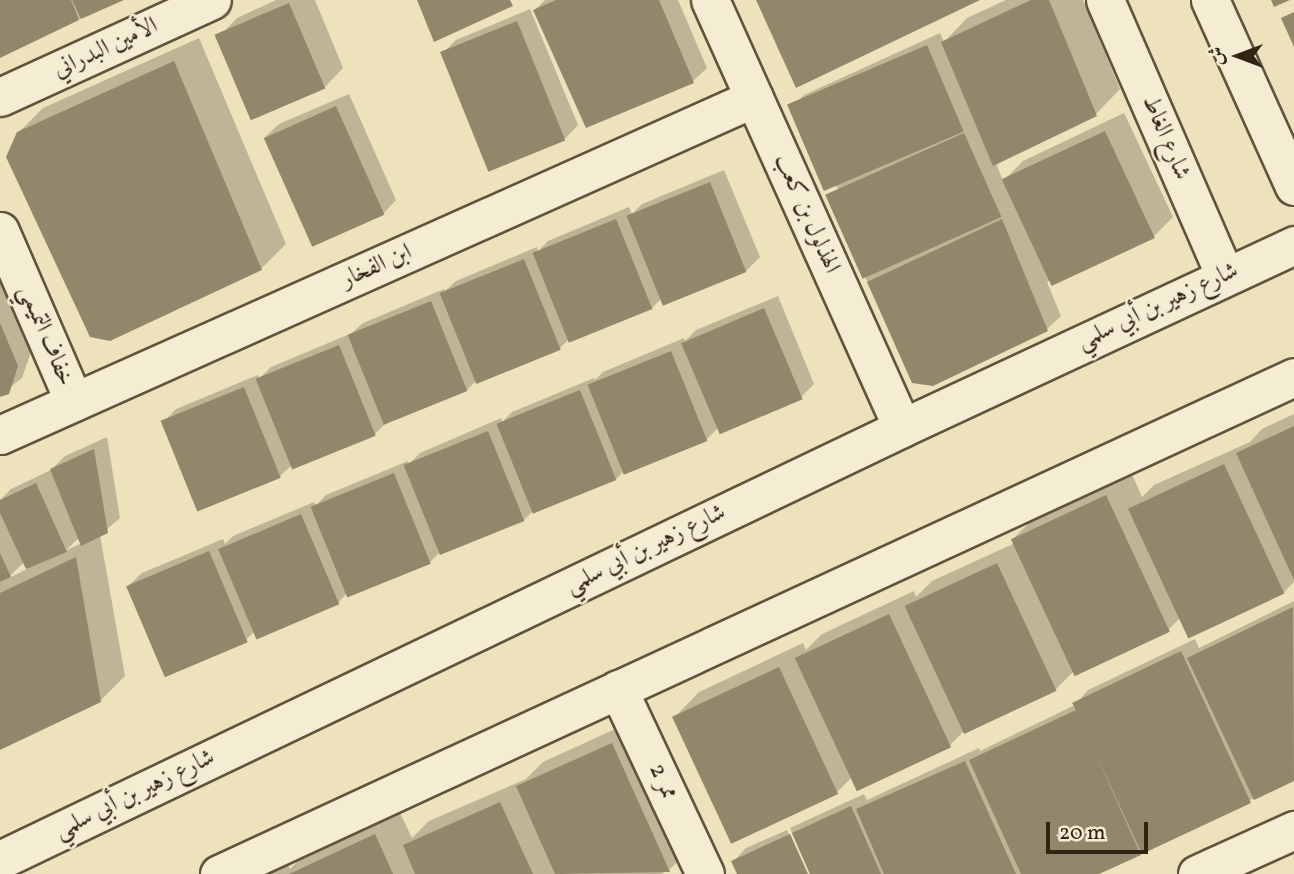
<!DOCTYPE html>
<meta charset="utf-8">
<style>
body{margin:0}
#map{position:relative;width:1294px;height:874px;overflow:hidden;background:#eee2bc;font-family:Vollkorn,Amiri,serif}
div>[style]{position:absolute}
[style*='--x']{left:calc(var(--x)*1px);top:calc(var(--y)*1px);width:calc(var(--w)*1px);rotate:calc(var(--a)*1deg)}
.shadow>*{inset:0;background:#0003}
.building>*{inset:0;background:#93876b;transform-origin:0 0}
.roads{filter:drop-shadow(2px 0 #60543d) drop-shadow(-2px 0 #60543d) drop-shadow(0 2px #60543d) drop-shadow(0 -2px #60543d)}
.minor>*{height:37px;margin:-18.5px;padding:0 18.5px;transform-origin:18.5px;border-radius:18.5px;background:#f4ecd3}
span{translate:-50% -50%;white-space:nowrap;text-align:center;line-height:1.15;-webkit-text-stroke:5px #f4ecd3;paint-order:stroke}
.street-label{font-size:24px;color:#302413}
.north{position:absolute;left:1203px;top:21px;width:70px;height:70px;-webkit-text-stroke:5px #f4ecd3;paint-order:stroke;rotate:270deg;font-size:19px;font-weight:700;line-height:28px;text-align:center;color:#302413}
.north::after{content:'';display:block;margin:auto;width:24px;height:32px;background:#302413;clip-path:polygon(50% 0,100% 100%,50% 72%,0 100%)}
.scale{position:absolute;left:1046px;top:822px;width:102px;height:32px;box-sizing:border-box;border:4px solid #302413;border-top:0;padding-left:9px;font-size:21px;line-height:24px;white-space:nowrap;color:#302413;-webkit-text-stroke:5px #f4ecd3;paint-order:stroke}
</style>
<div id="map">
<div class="shadow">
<div style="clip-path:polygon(0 0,120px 0,0 56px)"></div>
<div style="clip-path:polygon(276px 0,315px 0,343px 68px,324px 88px,218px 38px,237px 18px)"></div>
<div style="clip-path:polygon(545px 0,678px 0,707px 68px,693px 81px,587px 126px,535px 10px)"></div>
<div style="clip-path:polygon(1006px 0,1083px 0,1120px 89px,1096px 114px,996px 163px,1003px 181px,1023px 161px,1124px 113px,1173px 217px,1153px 237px,1047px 282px,1061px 316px,1047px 329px,932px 385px,913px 382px,829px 198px,838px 189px,791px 108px,804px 95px,940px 33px,944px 42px,967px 18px)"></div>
<div style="clip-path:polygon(530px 9px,578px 125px,565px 139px,442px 54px,456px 40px)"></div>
<div style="clip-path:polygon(199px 38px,286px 244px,261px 269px,18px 133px,43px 108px)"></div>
<div style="clip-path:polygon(349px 94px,396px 200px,383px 214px,265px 137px,279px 124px)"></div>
<div style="clip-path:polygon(724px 170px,760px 257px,746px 271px,663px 297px,652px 308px,570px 338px,560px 348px,478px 379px,467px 390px,385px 424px,375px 434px,293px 464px,280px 476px,163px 423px,176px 409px,258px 375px,259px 379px,271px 367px,352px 333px,363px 323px,444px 289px,445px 291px,456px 281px,537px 247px,538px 251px,548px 241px,629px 207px,632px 214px,642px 204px)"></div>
<div style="clip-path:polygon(0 280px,31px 352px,22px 378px,0 395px)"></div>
<div style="clip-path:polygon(778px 296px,814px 384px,801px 397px,718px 428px,707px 439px,625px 470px,616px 479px,535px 509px,524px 520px,442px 550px,430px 562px,350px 596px,348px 592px,338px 603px,255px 631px,246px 640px,128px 586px,142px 573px,223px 539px,225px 544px,233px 536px,314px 502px,316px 505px,326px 495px,408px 461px,409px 464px,420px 453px,501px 418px,502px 422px,512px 412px,594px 378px,595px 380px,603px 372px,684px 338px,685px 341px,696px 330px)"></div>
<div style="clip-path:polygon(1294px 414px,1294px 582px,1283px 593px,1180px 618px,1168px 630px,1073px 672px,1055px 690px,964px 731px,950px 745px,852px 777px,837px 792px,675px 717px,699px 692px,803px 643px,806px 650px,822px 634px,914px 591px,916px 597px,932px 581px,1015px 543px,1013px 539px,1037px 515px,1131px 472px,1142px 497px,1154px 485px,1250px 442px,1262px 429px)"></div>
<div style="clip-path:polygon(evenodd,107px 437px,120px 518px,100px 535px,125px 676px,100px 701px,0 748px,0 500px,11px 489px,51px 470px,65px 456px,107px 437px,80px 537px,82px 543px,67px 550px,67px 549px,80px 537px,107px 437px,24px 562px,27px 569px,9px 578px,9px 577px,24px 562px)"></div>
<div style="clip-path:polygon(1294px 601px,1294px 779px,1095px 874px,810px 874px,790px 828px,864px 794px,867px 800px,979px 748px,980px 751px,1075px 705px,1088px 690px,1195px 639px,1199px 648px)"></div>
<div style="clip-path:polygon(637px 719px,694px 846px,669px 870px,661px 874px,263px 874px,287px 863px,290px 869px,304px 855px,399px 811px,412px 838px,429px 821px,526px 779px,543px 762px)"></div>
<div style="clip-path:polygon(787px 830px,806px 874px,739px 874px,733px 862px,746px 848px)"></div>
</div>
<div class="building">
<div style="clip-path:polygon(0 0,71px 0,79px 20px,0 58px)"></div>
<div style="clip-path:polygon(72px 0,124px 0,81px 19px)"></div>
<div style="clip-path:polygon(417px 0,510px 0,513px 6px,434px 42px)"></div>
<div style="clip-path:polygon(556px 0,659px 0,694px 83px,586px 128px,533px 10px)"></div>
<div style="clip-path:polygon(756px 0,980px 0,796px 88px)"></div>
<div style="clip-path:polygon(1031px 0,1049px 0,1097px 116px,993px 166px,941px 42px)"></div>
<div style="clip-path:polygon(1271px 0,1290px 0,1274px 7px)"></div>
<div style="left:289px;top:3px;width:93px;height:81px;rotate:67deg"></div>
<div style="clip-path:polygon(1294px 12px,1294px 47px,1281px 18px)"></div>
<div style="left:517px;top:21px;width:129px;height:83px;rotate:68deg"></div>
<div style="left:927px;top:45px;width:94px;height:152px;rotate:67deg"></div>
<div style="clip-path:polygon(174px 61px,262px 270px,110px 341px,90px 337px,6px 157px,17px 132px)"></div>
<div style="left:336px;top:106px;width:119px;height:79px;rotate:66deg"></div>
<div style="left:1105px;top:131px;width:118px;height:114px;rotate:65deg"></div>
<div style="left:964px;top:133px;width:92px;height:152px;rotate:66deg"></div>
<div style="left:710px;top:182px;width:97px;height:90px;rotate:68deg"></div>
<div style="left:616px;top:219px;width:97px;height:90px;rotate:68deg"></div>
<div style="clip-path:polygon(1002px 219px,1048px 331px,933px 386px,912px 383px,867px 282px)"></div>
<div style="left:524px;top:259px;width:98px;height:91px;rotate:68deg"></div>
<div style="left:431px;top:301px;width:97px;height:90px;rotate:68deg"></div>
<div style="left:764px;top:308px;width:99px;height:90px;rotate:67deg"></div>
<div style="clip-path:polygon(0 323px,18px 366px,9px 394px,0 397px)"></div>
<div style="left:339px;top:345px;width:98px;height:90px;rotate:68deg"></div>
<div style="left:671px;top:351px;width:97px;height:90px;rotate:68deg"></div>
<div style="left:244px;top:387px;width:98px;height:90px;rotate:68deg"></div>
<div style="left:580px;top:390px;width:97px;height:90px;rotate:68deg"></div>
<div style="clip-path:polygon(1294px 426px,1294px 580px,1236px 453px)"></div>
<div style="left:488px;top:431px;width:97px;height:91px;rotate:68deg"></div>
<div style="clip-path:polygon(94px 449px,108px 533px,81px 546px,50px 469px)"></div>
<div style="left:1224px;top:464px;width:143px;height:106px;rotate:65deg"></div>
<div style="left:394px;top:473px;width:98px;height:90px;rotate:68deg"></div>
<div style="clip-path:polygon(36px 483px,67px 552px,26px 569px,0 513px,0 500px)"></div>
<div style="left:1106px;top:495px;width:151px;height:105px;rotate:65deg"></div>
<div style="left:301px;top:514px;width:98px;height:90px;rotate:67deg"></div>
<div style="left:209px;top:551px;width:99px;height:90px;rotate:67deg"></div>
<div style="clip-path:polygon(0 553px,11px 577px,0 582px)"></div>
<div style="clip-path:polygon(76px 557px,101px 702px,0 750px,0 593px)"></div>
<div style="left:997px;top:563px;width:141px;height:102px;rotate:65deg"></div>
<div style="clip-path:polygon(1293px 607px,1294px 781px,1254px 800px,1187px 658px)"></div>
<div style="left:889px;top:614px;width:147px;height:104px;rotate:65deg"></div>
<div style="clip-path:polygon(1181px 651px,1251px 803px,1142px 854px,1092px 746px,1141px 855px,1099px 874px,1021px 874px,969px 760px,1076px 710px,1072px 703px)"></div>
<div style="left:779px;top:667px;width:140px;height:118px;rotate:65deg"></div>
<div style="clip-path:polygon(612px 743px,670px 872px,555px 874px,516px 786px)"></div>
<div style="clip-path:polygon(965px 761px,1016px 874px,884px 874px,856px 809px)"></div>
<div style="clip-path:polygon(500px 802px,533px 874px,415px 874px,403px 845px)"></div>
<div style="clip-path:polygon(851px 806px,881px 874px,810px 874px,792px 833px)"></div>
<div style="clip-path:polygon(375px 834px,393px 874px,289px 874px)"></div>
<div style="clip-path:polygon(790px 834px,808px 874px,737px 874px,731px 861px)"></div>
</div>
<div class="roads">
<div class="minor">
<div style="--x:710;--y:0;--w:469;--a:65.8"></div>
<div style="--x:1105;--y:0;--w:301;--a:66.5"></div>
<div style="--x:1210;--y:0;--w:204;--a:65.7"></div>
<div style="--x:0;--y:97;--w:233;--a:-24.6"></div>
<div style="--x:0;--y:231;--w:186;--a:66.6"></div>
<div style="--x:0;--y:435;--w:826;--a:-24.08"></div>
<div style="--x:618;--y:689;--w:204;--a:64.8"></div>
<div style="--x:0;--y:860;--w:1000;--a:-25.59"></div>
<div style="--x:902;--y:428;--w:433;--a:-25"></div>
<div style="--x:219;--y:874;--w:1184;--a:-24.81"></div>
<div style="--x:1197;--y:874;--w:107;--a:-24.4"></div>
</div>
</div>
<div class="street-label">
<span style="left:106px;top:49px;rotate:-25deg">الأمين البدراني</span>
<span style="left:1165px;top:138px;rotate:67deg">شارع الغاط</span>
<span style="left:806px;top:214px;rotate:66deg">الهذلول بن كعب</span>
<span style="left:377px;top:267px;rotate:-24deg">ابن الفخار</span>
<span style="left:1158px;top:307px;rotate:-25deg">شارع زهير بن أبي سلمي</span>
<span style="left:45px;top:336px;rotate:67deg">خفاف التميمي</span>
<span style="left:646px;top:550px;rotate:-26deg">شارع زهير بن أبي سلمي</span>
<span style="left:662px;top:782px;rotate:65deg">ممر 2</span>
<span style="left:135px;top:795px;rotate:-26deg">شارع زهير بن أبي سلمي</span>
</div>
<div class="north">ش</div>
<div class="scale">20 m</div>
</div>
